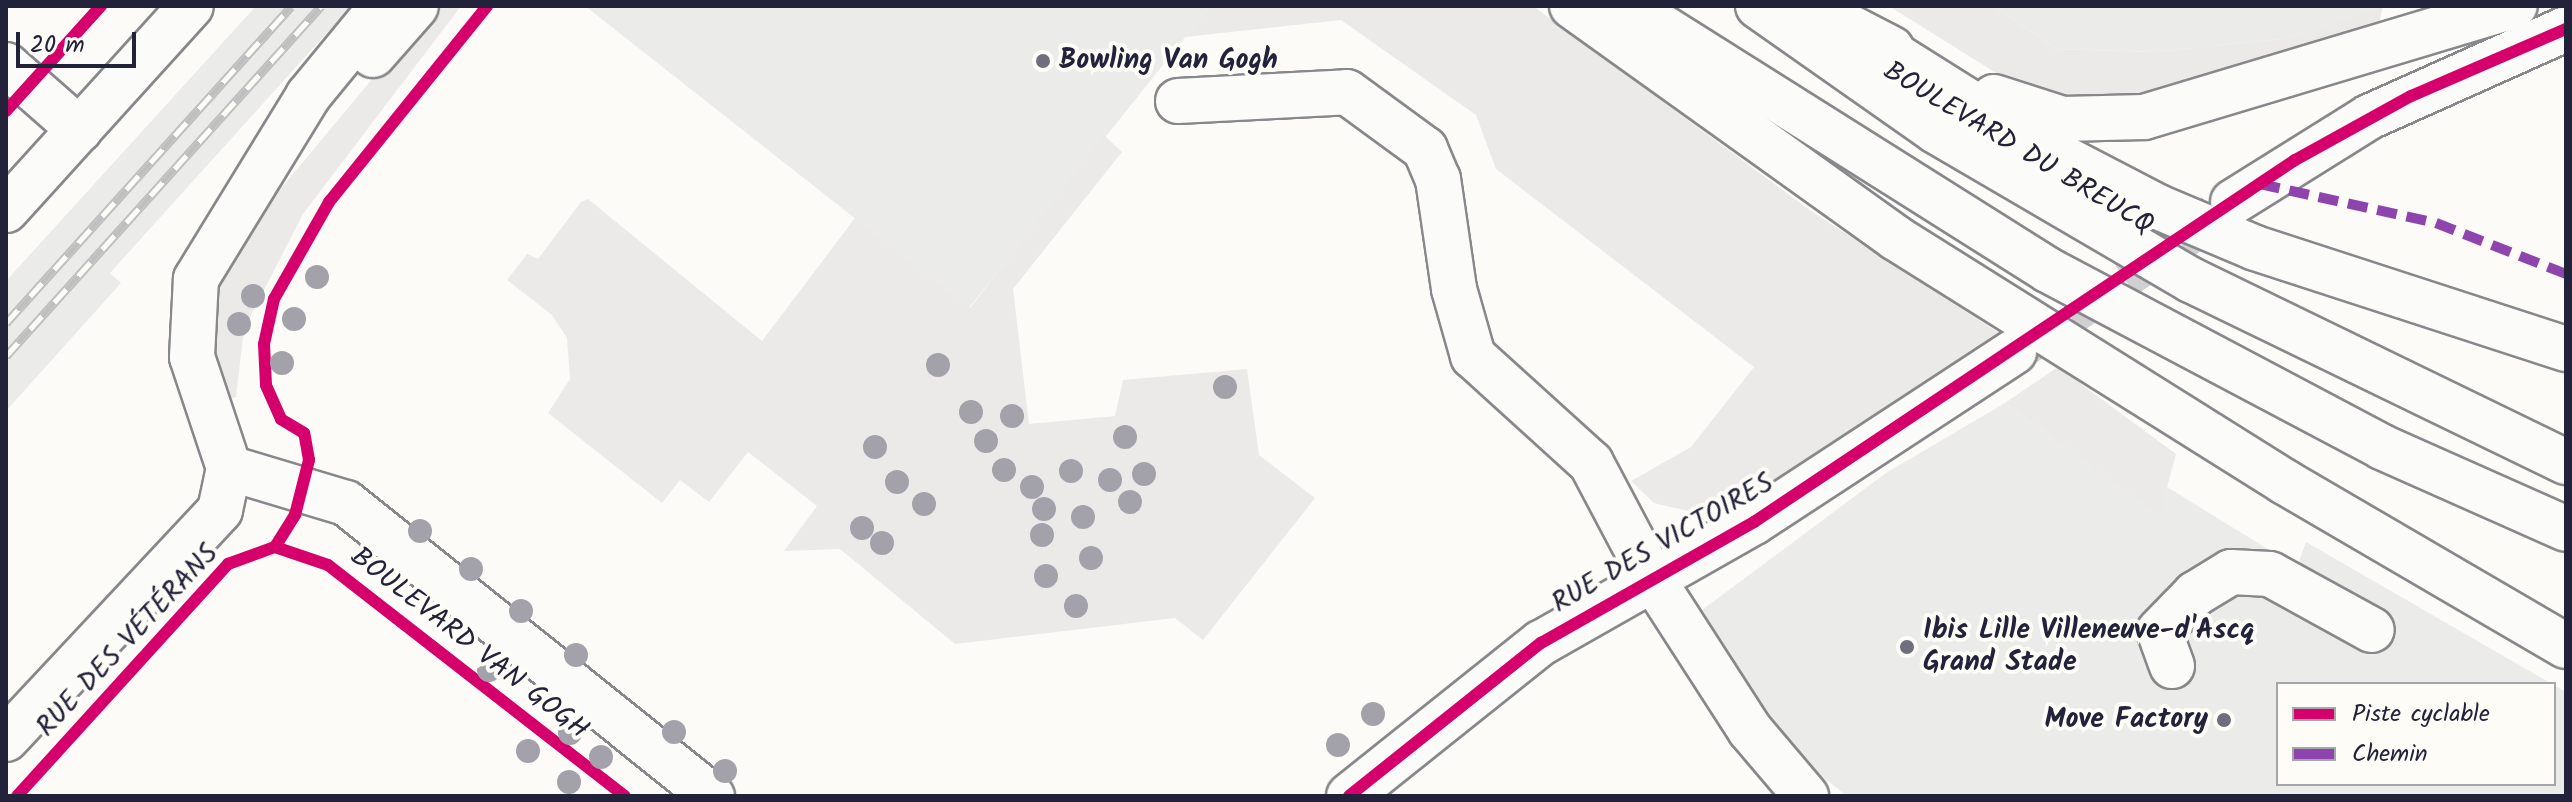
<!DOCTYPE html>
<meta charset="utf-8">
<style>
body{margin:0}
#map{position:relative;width:2572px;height:802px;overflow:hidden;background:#fcfbf8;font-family:Kalam,sans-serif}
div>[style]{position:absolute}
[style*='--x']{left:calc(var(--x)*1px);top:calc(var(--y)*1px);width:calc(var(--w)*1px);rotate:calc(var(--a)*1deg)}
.built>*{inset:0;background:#ebebe9}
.green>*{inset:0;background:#ebeae8}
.minor-tunnel>*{height:44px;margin-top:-22px;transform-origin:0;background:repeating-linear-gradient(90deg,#d0d0d2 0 44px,transparent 0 66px)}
.roads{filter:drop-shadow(2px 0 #88888c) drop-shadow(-2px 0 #88888c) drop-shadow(0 2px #88888c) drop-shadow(0 -2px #88888c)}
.minor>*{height:44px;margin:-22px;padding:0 22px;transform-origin:22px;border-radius:22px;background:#fbfbf9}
.major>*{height:44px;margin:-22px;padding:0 22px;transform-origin:22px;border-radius:22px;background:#fbfbf9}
.highway>*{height:44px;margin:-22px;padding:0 22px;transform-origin:22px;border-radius:22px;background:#fbfbf9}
.rail>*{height:9px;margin-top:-4.5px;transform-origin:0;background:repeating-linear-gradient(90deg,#fdfcf7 0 18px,#bfbfc0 0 36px);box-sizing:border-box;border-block:2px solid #bfbfc0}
.quiet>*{height:10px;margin-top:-5px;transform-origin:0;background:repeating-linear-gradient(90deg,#8e44ad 0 20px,transparent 0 30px)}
.cycleway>*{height:12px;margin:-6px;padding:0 6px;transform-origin:6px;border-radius:6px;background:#d6006c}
.trees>*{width:24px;height:24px;margin:-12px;border-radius:50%;background:#a3a2aa}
.dots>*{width:22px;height:22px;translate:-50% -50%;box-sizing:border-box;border:4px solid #fdfcf7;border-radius:50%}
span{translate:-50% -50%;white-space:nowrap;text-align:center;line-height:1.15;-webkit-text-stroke:8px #fdfcf7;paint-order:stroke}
.poi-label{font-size:28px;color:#22223b;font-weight:700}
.left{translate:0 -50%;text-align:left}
.right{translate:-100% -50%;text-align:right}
.street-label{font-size:28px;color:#22223b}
.frame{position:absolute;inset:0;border:8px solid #22223b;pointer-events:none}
.legend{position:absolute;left:2276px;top:682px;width:280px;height:104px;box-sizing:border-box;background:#fdfcf7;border:2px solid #a5a5ac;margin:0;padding:10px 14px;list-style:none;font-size:24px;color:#22223b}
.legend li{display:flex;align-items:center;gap:16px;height:40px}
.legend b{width:40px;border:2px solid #a5a5ac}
.scale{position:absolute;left:16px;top:32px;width:120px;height:36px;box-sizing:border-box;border:4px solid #22223b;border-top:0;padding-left:10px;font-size:24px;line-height:28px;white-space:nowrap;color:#22223b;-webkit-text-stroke:6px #fdfcf7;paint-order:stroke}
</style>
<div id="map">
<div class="built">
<div style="clip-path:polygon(256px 6px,351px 6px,110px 273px,121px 283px,6px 411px,6px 281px)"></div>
<div style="clip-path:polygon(585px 6px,1210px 6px,969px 308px)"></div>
<div style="clip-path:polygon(1993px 6px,2384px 6px,2290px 38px,2156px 52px,2056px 49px)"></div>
<div style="clip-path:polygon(2005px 403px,2158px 516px,2167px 487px,2297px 567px,2306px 542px,2552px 684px,2278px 684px,2278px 784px,2554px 784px,2554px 685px,2566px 692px,2566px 796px,1847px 796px,1792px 753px,1702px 610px,1886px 473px)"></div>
</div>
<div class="green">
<div style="clip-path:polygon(433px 6px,461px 6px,303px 214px,244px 329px,236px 397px,229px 399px,206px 317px,227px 253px)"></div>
<div style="clip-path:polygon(1210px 6px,1533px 6px,1814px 213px,2002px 335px,1743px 510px,1705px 515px,1654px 503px,1631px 481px,1691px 447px,1754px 367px,1496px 169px,1476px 115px,1341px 20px,1185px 37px)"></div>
<div style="clip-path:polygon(1889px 6px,1993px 6px,2056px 49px,2156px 52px,2290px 38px,2383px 6px,2377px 34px,2152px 102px,2080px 102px,2020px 88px)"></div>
<div style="clip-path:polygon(1104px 135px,1122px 152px,1013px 289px,1029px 424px,1115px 416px,1123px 380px,1247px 369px,1259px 455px,1315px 498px,1203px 640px,1175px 618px,955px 644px,840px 549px,784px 551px,817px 506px,748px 452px,709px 502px,680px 480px,662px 503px,548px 413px,570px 379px,567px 338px,552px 315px,507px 280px,527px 254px,538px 259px,581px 202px,588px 199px,762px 341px,855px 218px,970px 308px)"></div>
<div style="clip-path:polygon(2058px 367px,2176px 454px,2159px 517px,2005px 403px)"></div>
</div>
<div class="minor-tunnel">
<div style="--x:2014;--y:351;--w:258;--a:-34.1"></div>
</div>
<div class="roads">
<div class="minor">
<div style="--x:6;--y:65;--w:98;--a:41.3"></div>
<div style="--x:1178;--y:101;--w:169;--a:-3"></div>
<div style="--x:1347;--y:92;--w:97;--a:36.2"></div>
<div style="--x:1425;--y:149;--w:33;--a:67"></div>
<div style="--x:1438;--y:179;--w:111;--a:81.7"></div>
<div style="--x:1454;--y:289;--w:70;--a:74.2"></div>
<div style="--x:1473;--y:356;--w:159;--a:42.2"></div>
<div style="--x:1591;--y:463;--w:130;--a:62.1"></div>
<div style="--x:1652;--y:578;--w:181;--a:57.2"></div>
<div style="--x:1750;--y:730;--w:87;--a:49.7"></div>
<div style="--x:2233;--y:202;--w:160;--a:-32"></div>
<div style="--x:2369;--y:117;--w:216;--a:-24.1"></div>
<div style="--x:6;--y:210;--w:275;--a:-47.8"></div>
<div style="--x:229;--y:468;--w:122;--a:16.7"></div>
<div style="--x:346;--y:503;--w:469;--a:38.7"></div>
<div style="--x:2172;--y:666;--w:37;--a:-110"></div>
<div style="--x:2159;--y:631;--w:52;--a:-45.8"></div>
<div style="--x:2195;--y:594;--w:42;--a:-31.4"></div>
<div style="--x:2231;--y:572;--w:39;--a:3"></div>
<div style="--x:2270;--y:574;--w:116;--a:28.8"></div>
<div style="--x:1349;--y:796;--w:246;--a:-38.6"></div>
<div style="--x:1541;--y:643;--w:245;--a:-29.6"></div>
<div style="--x:1754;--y:522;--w:311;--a:-33.2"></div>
</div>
<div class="major">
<div style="--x:373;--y:55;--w:65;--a:-48.7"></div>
<div style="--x:6;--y:739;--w:313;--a:-46.9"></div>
<div style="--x:220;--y:510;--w:43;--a:-77.9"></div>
<div style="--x:229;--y:468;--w:117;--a:-108.4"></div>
<div style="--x:192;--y:357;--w:78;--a:-87.1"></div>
<div style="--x:196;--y:279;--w:215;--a:-58.5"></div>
<div style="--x:308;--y:96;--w:117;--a:-50.6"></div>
</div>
<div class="highway">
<div style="--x:1572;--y:6;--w:398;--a:35.6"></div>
<div style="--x:1896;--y:238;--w:459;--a:32.1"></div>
<div style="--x:2285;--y:482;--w:325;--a:30.3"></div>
<div style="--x:1629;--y:6;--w:495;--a:32.2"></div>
<div style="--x:2048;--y:270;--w:378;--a:27.9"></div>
<div style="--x:2382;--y:447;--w:201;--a:24"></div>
<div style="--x:1758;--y:6;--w:218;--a:35.1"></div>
<div style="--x:1936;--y:131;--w:295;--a:30.3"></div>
<div style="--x:2191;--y:280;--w:417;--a:25.9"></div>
<div style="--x:1809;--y:6;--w:93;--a:27.4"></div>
<div style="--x:1866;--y:37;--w:197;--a:32.2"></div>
<div style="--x:2033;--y:142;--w:141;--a:27.5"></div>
<div style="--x:2158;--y:207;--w:105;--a:22.9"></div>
<div style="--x:2255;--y:248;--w:327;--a:18"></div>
<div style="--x:1994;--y:97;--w:72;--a:17.7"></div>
<div style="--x:2063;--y:119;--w:81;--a:-1.4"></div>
<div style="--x:2144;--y:117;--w:387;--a:-16.7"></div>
</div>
</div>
<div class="rail">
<div style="--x:6;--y:323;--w:426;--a:-48"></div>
<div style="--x:6;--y:356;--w:471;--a:-48"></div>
</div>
<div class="quiet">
<div style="--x:2260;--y:184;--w:180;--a:12.5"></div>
<div style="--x:2436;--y:223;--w:140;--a:21.4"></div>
</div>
<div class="cycleway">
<div style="--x:6;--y:111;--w:142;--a:-47.9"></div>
<div style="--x:275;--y:547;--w:38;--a:-58"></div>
<div style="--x:295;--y:515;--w:57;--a:-75.7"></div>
<div style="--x:309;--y:460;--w:27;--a:-100"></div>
<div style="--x:304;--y:433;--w:27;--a:-149"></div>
<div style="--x:281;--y:419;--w:37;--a:-114"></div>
<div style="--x:266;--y:385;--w:41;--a:-92.8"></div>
<div style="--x:264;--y:344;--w:46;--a:-77.5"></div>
<div style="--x:274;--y:299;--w:112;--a:-60.4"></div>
<div style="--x:329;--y:202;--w:252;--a:-51.1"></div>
<div style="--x:17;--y:796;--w:314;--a:-47.7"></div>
<div style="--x:228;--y:564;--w:50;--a:-19.9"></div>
<div style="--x:275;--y:547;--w:56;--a:18.8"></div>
<div style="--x:328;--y:565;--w:376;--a:37.9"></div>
<div style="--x:1349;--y:796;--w:246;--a:-38.6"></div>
<div style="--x:1541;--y:643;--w:245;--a:-29.6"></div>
<div style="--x:1754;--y:522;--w:651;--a:-33.79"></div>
<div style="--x:2295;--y:160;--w:132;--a:-28.9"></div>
<div style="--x:2411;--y:96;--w:169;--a:-23.4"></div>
</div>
<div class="trees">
<div style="left:317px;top:277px"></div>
<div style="left:253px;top:296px"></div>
<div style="left:294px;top:319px"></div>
<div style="left:239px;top:324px"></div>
<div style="left:282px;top:363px"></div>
<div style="left:938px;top:365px"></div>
<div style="left:1225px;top:387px"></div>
<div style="left:971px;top:412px"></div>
<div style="left:1012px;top:416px"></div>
<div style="left:1125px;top:437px"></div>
<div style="left:986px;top:441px"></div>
<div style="left:875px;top:447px"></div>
<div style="left:1004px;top:470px"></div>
<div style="left:1071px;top:471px"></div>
<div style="left:1144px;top:474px"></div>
<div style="left:1110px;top:480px"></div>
<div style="left:897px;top:482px"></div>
<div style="left:1032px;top:487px"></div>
<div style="left:1130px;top:502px"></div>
<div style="left:924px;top:504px"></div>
<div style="left:1044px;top:509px"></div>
<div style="left:1083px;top:517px"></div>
<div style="left:862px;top:528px"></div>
<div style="left:420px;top:531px"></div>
<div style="left:1042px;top:535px"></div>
<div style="left:882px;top:543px"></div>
<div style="left:1091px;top:558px"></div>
<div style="left:471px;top:569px"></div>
<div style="left:1046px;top:576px"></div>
<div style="left:1076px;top:606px"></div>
<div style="left:521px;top:611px"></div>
<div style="left:576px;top:655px"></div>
<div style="left:489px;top:670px"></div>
<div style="left:1373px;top:714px"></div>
<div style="left:674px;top:732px"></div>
<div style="left:570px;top:733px"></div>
<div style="left:1338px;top:745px"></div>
<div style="left:528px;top:751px"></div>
<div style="left:601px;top:757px"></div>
<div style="left:725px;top:771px"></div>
<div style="left:569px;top:782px"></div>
</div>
<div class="dots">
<div style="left:1043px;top:61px;background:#6e6e7d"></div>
<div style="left:1907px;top:647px;background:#6e6e7d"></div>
<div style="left:2224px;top:720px;background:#6e6e7d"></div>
</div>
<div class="poi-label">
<span class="left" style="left:1059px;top:61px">Bowling Van Gogh</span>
<span class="left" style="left:1923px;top:647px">Ibis Lille Villeneuve-d'Ascq<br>Grand Stade</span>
<span class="right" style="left:2208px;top:720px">Move Factory</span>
</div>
<div class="street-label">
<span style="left:2018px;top:149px;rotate:31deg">BOULEVARD DU BREUCQ</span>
<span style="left:1663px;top:544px;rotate:-30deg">RUE DES VICTOIRES</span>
<span style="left:128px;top:641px;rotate:-47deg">RUE DES VÉTÉRANS</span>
<span style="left:469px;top:644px;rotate:38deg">BOULEVARD VAN GOGH</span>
</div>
<div class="frame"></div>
<ul class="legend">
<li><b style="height:10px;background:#d6006c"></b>Piste cyclable</li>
<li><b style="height:10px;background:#8e44ad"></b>Chemin</li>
</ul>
<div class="scale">20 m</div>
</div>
